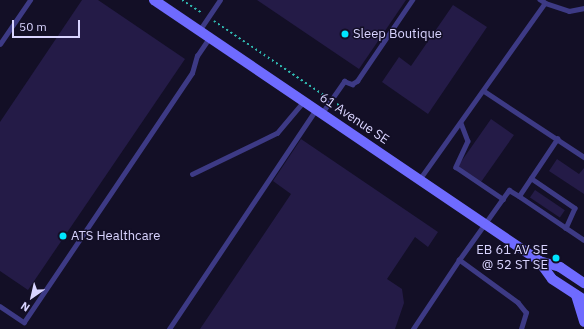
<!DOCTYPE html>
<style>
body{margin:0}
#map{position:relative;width:584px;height:329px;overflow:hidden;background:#130f26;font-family:"IBM Plex Sans",sans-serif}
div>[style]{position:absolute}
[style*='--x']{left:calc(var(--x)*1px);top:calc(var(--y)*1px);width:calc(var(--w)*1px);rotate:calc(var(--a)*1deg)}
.building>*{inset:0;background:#241b47;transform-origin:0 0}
.path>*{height:1.5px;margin-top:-0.75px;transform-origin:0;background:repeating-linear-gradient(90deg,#2fb8b0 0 2px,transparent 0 5px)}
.lane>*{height:4.5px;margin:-2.25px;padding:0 2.25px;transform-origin:2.25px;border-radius:2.25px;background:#3d3a85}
.secondary>*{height:10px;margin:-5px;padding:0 5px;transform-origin:5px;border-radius:5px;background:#6f6bff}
.dots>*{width:11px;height:11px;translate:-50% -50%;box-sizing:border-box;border:2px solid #130f26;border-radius:50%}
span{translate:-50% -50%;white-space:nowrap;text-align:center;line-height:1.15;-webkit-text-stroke:3px #130f26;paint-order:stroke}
.poi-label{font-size:13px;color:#d9d4ff}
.left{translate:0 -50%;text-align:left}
.right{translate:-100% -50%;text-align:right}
.street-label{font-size:13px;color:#d9d4ff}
.north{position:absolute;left:12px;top:277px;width:40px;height:40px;-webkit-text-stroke:3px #130f26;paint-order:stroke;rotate:214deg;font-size:11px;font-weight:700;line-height:16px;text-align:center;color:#d9d4ff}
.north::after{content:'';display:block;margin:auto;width:14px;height:18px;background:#d9d4ff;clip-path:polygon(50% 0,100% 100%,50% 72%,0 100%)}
.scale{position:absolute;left:12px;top:20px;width:68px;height:18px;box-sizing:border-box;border:2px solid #d9d4ff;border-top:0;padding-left:5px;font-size:12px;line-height:14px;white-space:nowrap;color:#d9d4ff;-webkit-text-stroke:3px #130f26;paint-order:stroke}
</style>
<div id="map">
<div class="building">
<div style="clip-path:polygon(82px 0,98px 0,185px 59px,28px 290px,0 271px,0 122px)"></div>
<div style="clip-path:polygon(257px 0,406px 0,359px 69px)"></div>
<div style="clip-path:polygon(453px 5px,487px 27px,428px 114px,382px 82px,399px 57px,411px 66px)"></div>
<div style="left:491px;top:119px;width:28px;height:58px;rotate:35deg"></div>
<div style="clip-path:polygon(301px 139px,438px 232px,428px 247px,415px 237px,387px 279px,402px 289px,404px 303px,395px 329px,200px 329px,291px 194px,273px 181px)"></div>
<div style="clip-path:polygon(557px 159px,579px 174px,584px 168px,584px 194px,549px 171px)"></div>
<div style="left:535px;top:190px;width:36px;height:9px;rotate:34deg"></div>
</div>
<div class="path">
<div style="--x:182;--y:0;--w:24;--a:33"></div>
<div style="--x:214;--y:21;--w:134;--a:34"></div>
<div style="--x:337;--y:104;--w:9;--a:32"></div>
</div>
<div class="lane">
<div style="--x:545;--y:3;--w:25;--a:18"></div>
<div style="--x:569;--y:11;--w:15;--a:-11"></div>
<div style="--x:199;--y:31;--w:37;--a:-56"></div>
<div style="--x:0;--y:44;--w:53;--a:-55.7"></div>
<div style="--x:484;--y:91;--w:120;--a:33.4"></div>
<div style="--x:322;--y:113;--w:39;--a:-55"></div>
<div style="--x:344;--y:81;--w:9;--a:21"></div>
<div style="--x:352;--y:84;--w:6;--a:-31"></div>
<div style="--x:357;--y:81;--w:98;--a:-55.8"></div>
<div style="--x:461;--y:123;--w:19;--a:69"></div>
<div style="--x:468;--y:141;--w:29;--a:115"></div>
<div style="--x:456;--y:167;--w:57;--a:34.2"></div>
<div style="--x:192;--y:174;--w:94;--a:-25.8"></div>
<div style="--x:277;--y:133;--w:42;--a:-49.8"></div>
<div style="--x:531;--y:178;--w:53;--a:34.3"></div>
<div style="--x:575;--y:208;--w:22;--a:114"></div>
<div style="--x:419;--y:180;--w:217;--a:-54.6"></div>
<div style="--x:545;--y:3;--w:6;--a:-149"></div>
<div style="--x:519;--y:196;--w:78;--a:34.1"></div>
<div style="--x:0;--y:306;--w:29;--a:34"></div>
<div style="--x:24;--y:322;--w:300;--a:-56"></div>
<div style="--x:192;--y:73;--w:18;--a:-74"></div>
<div style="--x:197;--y:56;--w:22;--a:-56"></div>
<div style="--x:169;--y:329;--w:265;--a:-56.2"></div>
<div style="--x:413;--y:329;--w:83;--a:-56.3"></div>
<div style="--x:521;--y:329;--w:17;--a:-73"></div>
<div style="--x:526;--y:313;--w:13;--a:-129"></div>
<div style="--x:518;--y:303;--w:73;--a:-143.9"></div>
<div style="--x:459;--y:260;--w:86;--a:-54.5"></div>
<div style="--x:509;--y:190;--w:12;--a:31"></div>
<div style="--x:519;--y:196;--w:69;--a:-56.3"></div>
</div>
<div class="secondary">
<div style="--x:154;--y:0;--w:465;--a:34.1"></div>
<div style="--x:539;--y:261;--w:22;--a:54"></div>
<div style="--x:552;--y:279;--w:38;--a:33"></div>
<div style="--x:539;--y:261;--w:22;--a:16"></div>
<div style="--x:560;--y:267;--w:29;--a:34"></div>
<div style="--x:576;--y:295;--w:28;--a:73"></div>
</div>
<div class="dots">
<div style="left:345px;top:34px;background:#00e5ff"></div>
<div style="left:63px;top:236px;background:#00e5ff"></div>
<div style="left:556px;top:258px;background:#00e5ff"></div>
</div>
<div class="poi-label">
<span class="left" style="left:353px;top:34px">Sleep Boutique</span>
<span class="left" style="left:71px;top:236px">ATS Healthcare</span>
<span class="right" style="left:548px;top:258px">EB 61 AV SE<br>@ 52 ST SE</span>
</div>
<div class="street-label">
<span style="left:354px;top:119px;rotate:34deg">61 Avenue SE</span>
</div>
<div class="north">N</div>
<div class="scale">50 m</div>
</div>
